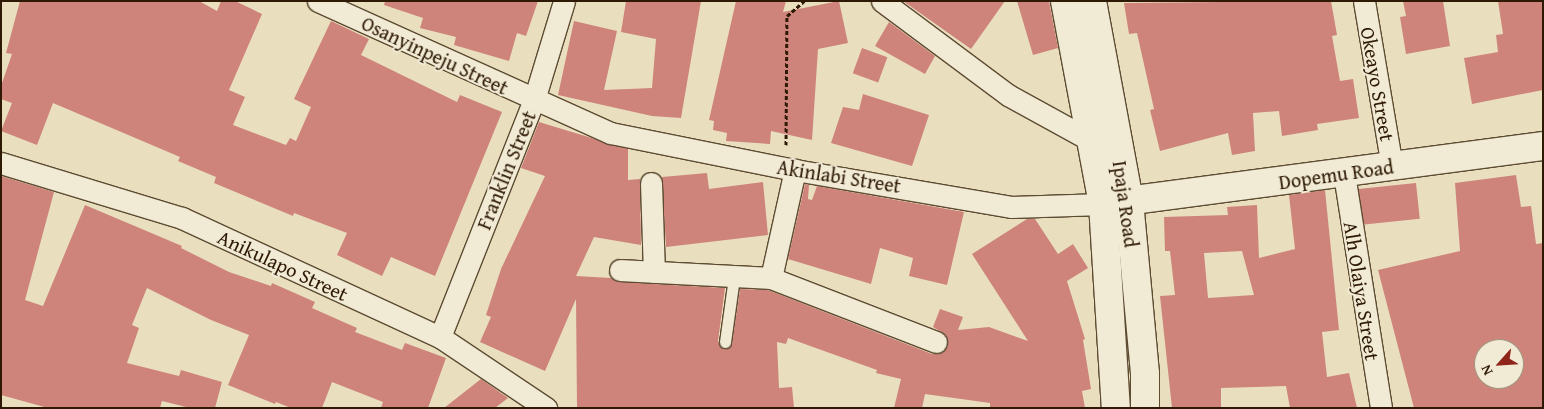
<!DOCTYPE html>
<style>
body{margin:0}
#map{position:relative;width:1544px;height:409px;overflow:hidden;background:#e9dfbe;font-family:"Gentium Book Plus",serif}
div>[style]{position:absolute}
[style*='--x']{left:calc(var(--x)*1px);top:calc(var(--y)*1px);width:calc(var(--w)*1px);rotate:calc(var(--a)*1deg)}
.building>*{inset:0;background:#ce847b;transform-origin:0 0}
.path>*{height:3px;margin-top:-1.5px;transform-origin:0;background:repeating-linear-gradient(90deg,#2e1a04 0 4px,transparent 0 6.5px)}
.roads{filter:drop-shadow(1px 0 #5d4b32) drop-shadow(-1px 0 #5d4b32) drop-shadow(0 1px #5d4b32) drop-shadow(0 -1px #5d4b32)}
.service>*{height:11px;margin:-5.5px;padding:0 5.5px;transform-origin:5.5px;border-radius:5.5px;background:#f1ead5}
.minor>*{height:21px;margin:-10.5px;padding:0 10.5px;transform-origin:10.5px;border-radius:10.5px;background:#f1ead5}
.secondary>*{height:28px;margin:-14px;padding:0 14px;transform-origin:14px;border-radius:14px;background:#f1ead5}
span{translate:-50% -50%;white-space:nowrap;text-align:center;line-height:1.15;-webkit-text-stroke:4px #f1ead5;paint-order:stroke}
.street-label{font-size:20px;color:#2e1a04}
.frame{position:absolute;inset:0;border:2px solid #2e1a04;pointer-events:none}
.north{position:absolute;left:1474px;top:339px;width:50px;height:50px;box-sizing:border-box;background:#f1ead5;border:1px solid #a39781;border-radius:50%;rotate:244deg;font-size:14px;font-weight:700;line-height:20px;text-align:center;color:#2e1a04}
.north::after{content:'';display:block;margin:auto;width:18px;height:22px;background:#8f2418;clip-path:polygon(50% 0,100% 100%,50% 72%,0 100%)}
</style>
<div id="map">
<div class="building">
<div style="clip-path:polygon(20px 1px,199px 1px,217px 11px,221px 1px,235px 1px,262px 14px,229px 90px,245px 97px,233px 125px,286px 145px,290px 138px,296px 141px,311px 107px,294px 99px,331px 21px,369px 39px,361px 55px,457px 102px,460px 95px,502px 112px,435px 276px,391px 257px,382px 276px,337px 255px,347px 233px,294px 213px,293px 216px,214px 183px,216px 177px,178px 161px,180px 157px,53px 103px,37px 145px,1px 131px,12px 103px,1px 99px,1px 86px,12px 54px,6px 53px)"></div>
<div style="clip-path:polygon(385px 1px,538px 1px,526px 36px,517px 33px,509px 61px,454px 45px,456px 37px,420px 28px,423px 18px,384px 5px)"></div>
<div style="clip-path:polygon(626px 1px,701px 1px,681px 118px,652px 116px,558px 95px,574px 21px,617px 31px,604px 90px,652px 88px,656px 39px,621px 32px)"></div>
<div style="clip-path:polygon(736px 1px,786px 1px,783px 12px,839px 1px,848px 43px,818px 49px,812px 140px,771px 131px,770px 144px,726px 141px,727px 133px,713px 130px,714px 121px,709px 120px)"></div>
<div style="clip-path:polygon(903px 1px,1005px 1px,971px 49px)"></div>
<div style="clip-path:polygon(1017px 1px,1049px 1px,1058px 48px,1033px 55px)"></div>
<div style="clip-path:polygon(1331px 1px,1337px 35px,1332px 36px,1340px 81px,1353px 79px,1359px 118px,1317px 124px,1318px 130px,1282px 136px,1279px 111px,1253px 113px,1255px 151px,1232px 155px,1228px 133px,1160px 151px,1150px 110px,1154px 109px,1137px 33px,1129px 34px,1124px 3px)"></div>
<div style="clip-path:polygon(1403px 1px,1443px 1px,1450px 46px,1406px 54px,1400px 17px,1406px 16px)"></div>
<div style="clip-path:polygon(1498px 1px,1543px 1px,1543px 90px,1472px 104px,1464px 58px,1498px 52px,1496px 35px,1503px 34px)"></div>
<div style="clip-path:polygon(889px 22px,935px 56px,925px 74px,875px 46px)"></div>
<div style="left:862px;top:48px;width:27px;height:27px;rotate:20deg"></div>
<div style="clip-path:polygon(863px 94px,929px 115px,912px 166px,831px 143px,843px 107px,859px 110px)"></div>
<div style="clip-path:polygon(539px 122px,628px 149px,628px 180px,640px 179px,641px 245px,594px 237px,576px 276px,611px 278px,619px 282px,725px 288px,718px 341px,724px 349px,732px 344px,740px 289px,768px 290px,932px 354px,943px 352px,948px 346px,946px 335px,933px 327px,940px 309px,963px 317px,958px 330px,989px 327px,1028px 341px,972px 254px,1027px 219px,1035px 219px,1058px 254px,1073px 244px,1088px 268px,1067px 281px,1085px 339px,1083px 340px,1091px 389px,1082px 391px,1085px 408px,990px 408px,990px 403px,925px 394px,922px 408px,894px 408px,901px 379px,876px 373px,877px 370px,788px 338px,786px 344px,777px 342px,779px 388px,792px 387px,794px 408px,577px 407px,576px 299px,545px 371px,480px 342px,491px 317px,486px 315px,501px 269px,545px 176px,521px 168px)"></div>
<div style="clip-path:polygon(707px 173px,709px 189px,763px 182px,768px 235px,666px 247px,662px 177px)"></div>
<div style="clip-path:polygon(evenodd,1516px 175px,1521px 207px,1531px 206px,1536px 244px,1543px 243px,1543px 408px,1414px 408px,1378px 270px,1460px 251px,1455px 183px,1516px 175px,1484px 349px,1514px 349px,1514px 379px,1484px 379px,1484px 349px)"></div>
<div style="clip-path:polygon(1px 176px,54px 192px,25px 300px,43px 306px,85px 205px,182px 246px,181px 248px,229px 272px,271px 286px,272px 283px,315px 302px,312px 308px,357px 328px,355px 332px,402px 350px,405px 343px,446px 358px,428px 408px,381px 408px,383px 402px,332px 382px,322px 408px,291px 408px,276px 402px,275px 404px,228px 385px,249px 335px,211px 320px,147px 288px,132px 325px,139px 328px,127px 363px,179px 376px,181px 370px,222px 382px,215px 408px,190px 408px,162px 401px,160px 408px,48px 408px,1px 395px)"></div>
<div style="left:1416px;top:183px;width:36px;height:58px;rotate:84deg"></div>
<div style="clip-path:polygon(805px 184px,809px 185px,808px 199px,812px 200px,817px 186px,964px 212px,947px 285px,909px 276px,913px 258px,880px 248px,871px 284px,788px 259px)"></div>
<div style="clip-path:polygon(evenodd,1325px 190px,1339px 330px,1322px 332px,1327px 377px,1349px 373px,1357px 408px,1290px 408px,1286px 386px,1221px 388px,1221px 408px,1172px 408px,1160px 296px,1175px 295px,1170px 251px,1165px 251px,1164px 217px,1228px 215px,1227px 207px,1257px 205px,1259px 258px,1295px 249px,1289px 195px,1325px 190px,1242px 251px,1254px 295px,1208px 298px,1204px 253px,1242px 251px)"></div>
<div style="clip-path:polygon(481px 379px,508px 398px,495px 408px,444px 408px)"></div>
</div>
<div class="path">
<div style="--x:786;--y:145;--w:129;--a:-89.6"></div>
<div style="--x:787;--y:16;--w:23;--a:-41"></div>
</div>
<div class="roads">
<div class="service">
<div style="--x:725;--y:342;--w:66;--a:-82.1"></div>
</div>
<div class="minor">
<div style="--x:318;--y:1;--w:321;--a:24.3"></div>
<div style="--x:611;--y:133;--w:188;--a:11.4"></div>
<div style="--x:795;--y:170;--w:219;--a:9.7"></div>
<div style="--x:1011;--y:207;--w:92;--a:-1.9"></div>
<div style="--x:882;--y:1;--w:157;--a:36.7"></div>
<div style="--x:1008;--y:95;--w:94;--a:28.8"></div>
<div style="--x:1090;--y:140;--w:12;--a:-5"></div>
<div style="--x:1364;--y:1;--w:167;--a:80.4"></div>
<div style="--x:1;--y:163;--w:189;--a:16.9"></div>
<div style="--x:182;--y:218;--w:284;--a:24.8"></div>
<div style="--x:440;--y:337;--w:128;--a:33.8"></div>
<div style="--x:1344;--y:174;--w:237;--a:81"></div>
<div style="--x:651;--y:183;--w:89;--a:88.1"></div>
<div style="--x:620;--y:270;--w:151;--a:3"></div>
<div style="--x:771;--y:278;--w:177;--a:21.2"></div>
<div style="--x:771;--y:278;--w:111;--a:-77.5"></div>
<div style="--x:440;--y:337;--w:255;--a:-68.4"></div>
<div style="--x:534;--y:100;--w:103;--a:-73.1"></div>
</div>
<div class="secondary">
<div style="--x:1065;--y:1;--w:207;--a:79.4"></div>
<div style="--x:1103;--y:204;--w:204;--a:86.4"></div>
<div style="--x:1092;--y:1;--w:203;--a:79.5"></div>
<div style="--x:1129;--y:201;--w:174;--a:84.7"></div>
<div style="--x:1145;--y:374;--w:34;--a:90"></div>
<div style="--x:1103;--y:204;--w:444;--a:-7.5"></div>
</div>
</div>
<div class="street-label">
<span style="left:435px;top:55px;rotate:25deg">Osanyinpeju Street</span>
<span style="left:1378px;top:84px;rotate:80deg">Okeayo Street</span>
<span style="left:506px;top:170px;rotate:-68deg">Franklin Street</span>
<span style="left:1336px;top:174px;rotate:-8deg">Dopemu Road</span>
<span style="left:839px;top:176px;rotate:9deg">Akinlabi Street</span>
<span style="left:1126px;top:204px;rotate:82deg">Ipaja Road</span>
<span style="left:283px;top:265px;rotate:25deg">Anikulapo Street</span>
<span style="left:1362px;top:291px;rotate:81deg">Alh Olaiya Street</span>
</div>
<div class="frame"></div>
<div class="north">N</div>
</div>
